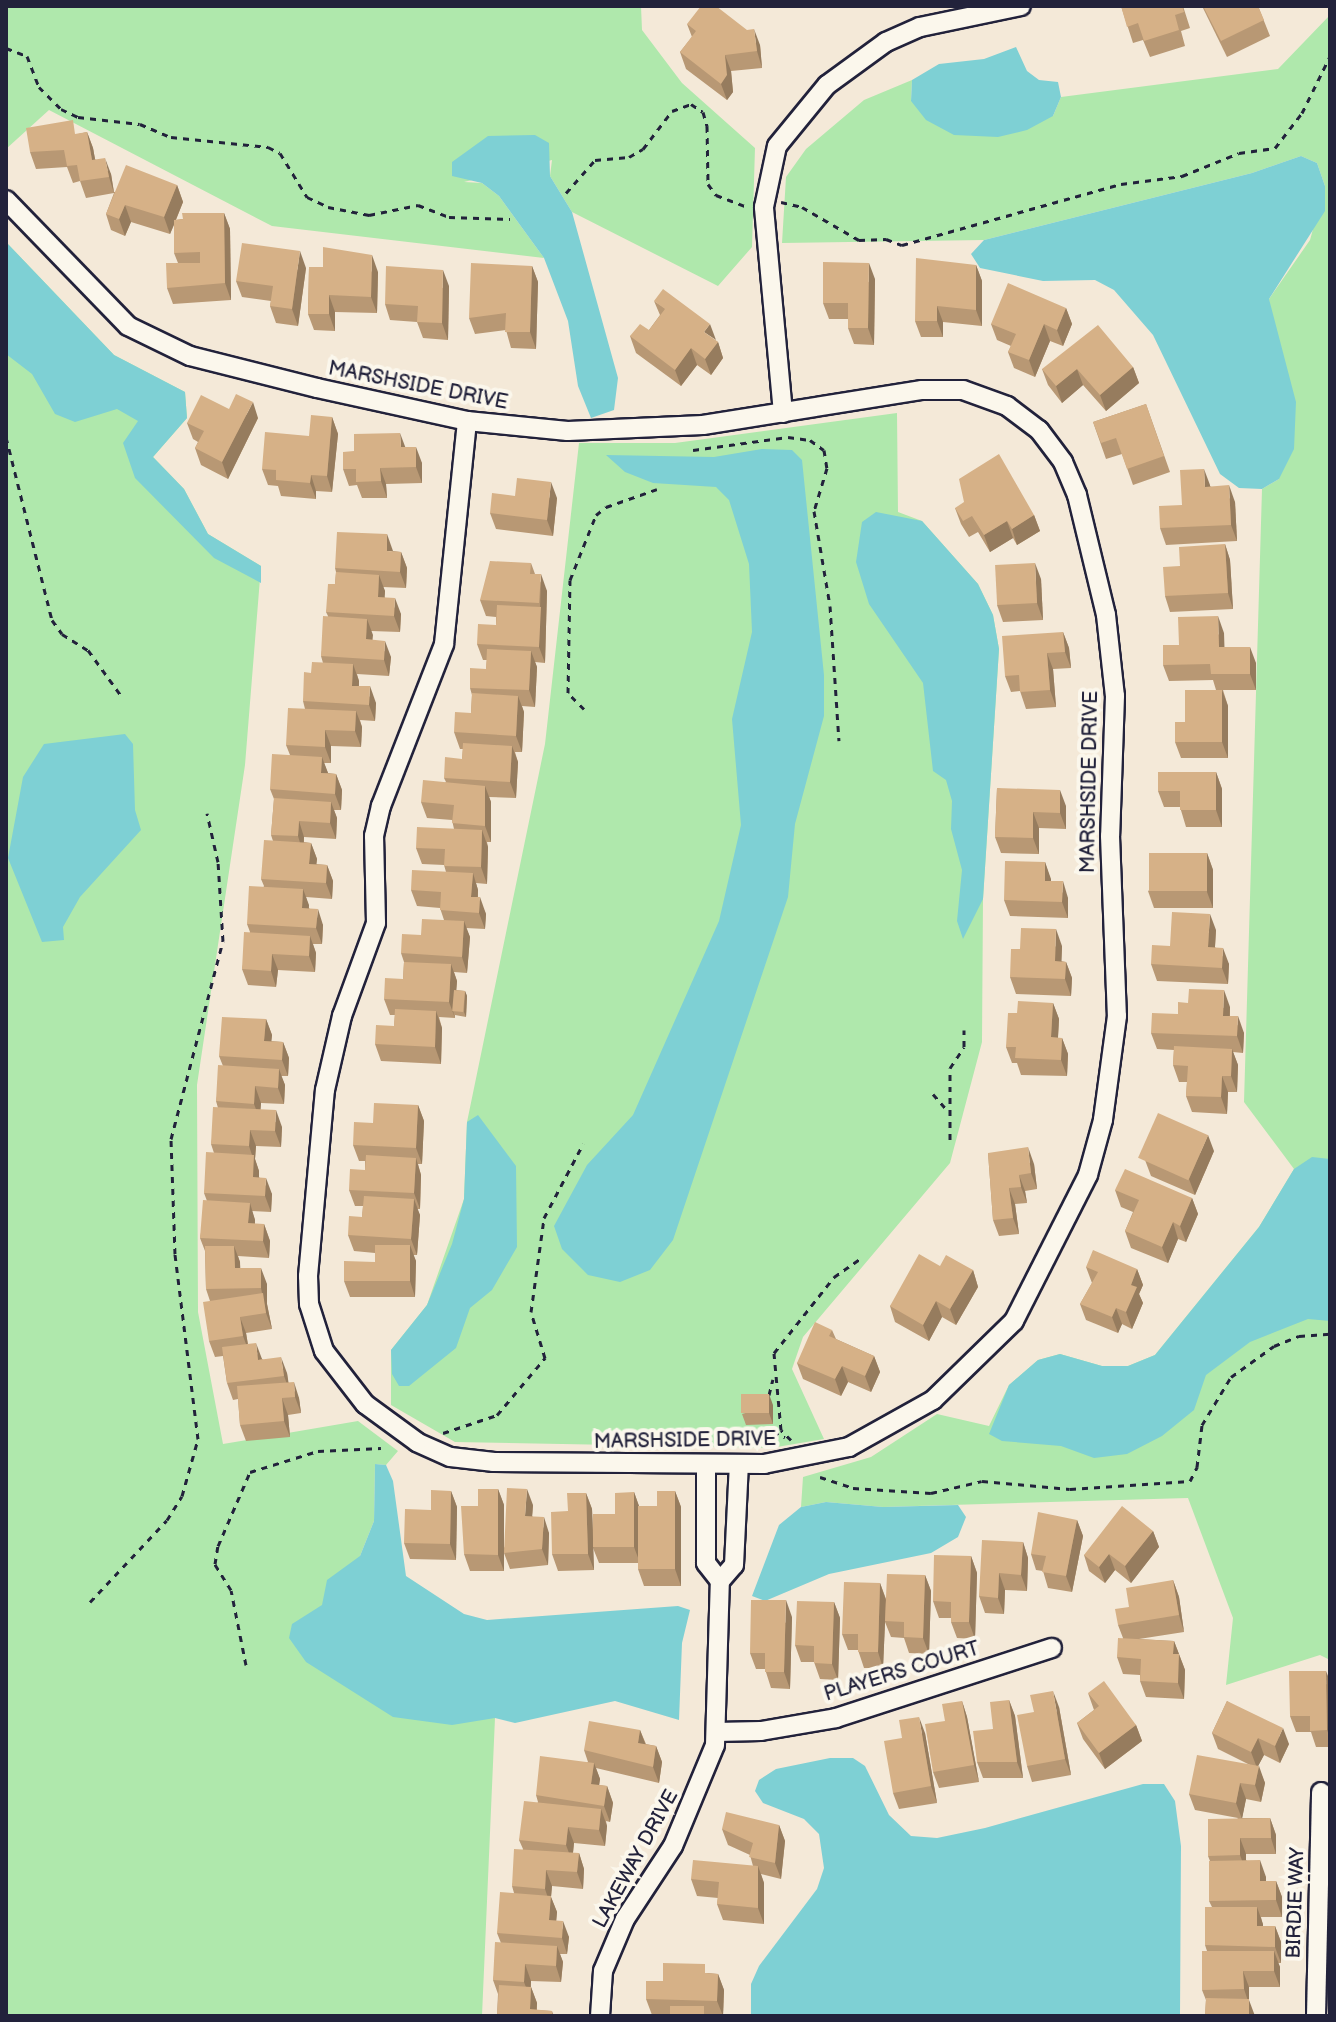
<!DOCTYPE html>
<style>
body{margin:0}
#map{position:relative;width:1336px;height:2022px;overflow:hidden;background:#f4e9d8;font-family:"Balsamiq Sans",sans-serif}
div>[style]{position:absolute}
[style*='--x']{left:calc(var(--x)*1px);top:calc(var(--y)*1px);width:calc(var(--w)*1px);rotate:calc(var(--a)*1deg)}
.green>*{inset:0;background:#afe8ac}
.water>*{inset:0;background:#7ed0d4}
.path>*{height:3px;margin-top:-1.5px;transform-origin:0;background:repeating-linear-gradient(90deg,#22223b 0 6px,transparent 0 12px)}
.roads{filter:drop-shadow(2px 0 #22223b) drop-shadow(-2px 0 #22223b) drop-shadow(0 2px #22223b) drop-shadow(0 -2px #22223b)}
.street>*{height:18px;margin:-9px;padding:0 9px;transform-origin:9px;border-radius:9px;background:#fbf7ec}
.wall>*{inset:0;background:#b89874}
.shaded-wall>*{inset:0;background:#967c5e}
.building>*{inset:0;background:#d6b187;transform-origin:0 0}
span{translate:-50% -50%;white-space:nowrap;text-align:center;line-height:1.15;-webkit-text-stroke:8px #fbf7ec;paint-order:stroke}
.street-label{font-size:20px;color:#22223b}
.frame{position:absolute;inset:0;border:8px solid #22223b;pointer-events:none}
</style>
<div id="map">
<div class="green">
<div style="clip-path:polygon(6px 6px,641px 6px,642px 30px,682px 83px,755px 148px,752px 247px,718px 286px,572px 212px,550px 176px,552px 160px,464px 182px,482px 183px,499px 196px,544px 258px,272px 226px,49px 110px,6px 149px)"></div>
<div style="clip-path:polygon(1330px 15px,1330px 1660px,1320px 1655px,1226px 1685px,1233px 1618px,1188px 1498px,883px 1507px,826px 1502px,801px 1507px,803px 1477px,871px 1457px,937px 1414px,989px 1426px,1009px 1385px,1038px 1360px,1060px 1354px,1102px 1366px,1128px 1366px,1155px 1355px,1259px 1227px,1294px 1169px,1244px 1102px,1262px 489px,1279px 479px,1269px 299px,1310px 240px,1325px 186px,1317px 163px,1301px 156px,1252px 173px,984px 240px,782px 243px,786px 177px,806px 149px,864px 100px,912px 80px,911px 101px,1053px 116px,1061px 97px,1278px 69px)"></div>
<div style="clip-path:polygon(6px 242px,114px 355px,185px 392px,187px 418px,153px 457px,184px 489px,208px 534px,261px 566px,245px 765px,197px 1085px,198px 1312px,223px 1444px,358px 1421px,398px 1451px,386px 1465px,375px 1464px,374px 1521px,360px 1556px,495px 1718px,482px 2016px,8px 2016px)"></div>
<div style="clip-path:polygon(897px 413px,898px 512px,922px 521px,978px 584px,993px 615px,999px 649px,983px 899px,982px 1042px,950px 1163px,803px 1337px,792px 1369px,824px 1439px,771px 1448px,455px 1442px,391px 1405px,391px 1350px,427px 1305px,464px 1199px,467px 1122px,545px 744px,579px 443px,675px 443px)"></div>
</div>
<div class="water">
<div style="clip-path:polygon(1016px 47px,1027px 71px,1039px 80px,1058px 82px,1061px 97px,1053px 116px,1027px 130px,998px 137px,954px 135px,926px 120px,911px 101px,912px 80px,939px 64px,984px 59px)"></div>
<div style="clip-path:polygon(535px 135px,549px 143px,550px 176px,572px 212px,618px 378px,614px 410px,591px 418px,578px 386px,568px 321px,544px 258px,499px 196px,482px 183px,452px 176px,452px 162px,488px 136px)"></div>
<div style="clip-path:polygon(1301px 156px,1317px 163px,1325px 186px,1325px 211px,1269px 299px,1296px 402px,1294px 449px,1279px 479px,1262px 489px,1239px 488px,1220px 474px,1153px 335px,1114px 290px,1095px 280px,1043px 281px,980px 268px,971px 254px,984px 240px,1252px 173px)"></div>
<div style="clip-path:polygon(6px 242px,114px 355px,185px 392px,187px 418px,153px 457px,184px 489px,208px 534px,261px 566px,261px 583px,214px 558px,135px 478px,123px 443px,138px 421px,117px 409px,75px 422px,55px 414px,32px 374px,6px 354px)"></div>
<div style="clip-path:polygon(762px 449px,792px 450px,802px 460px,824px 675px,824px 716px,795px 824px,788px 897px,673px 1240px,650px 1270px,620px 1282px,588px 1275px,562px 1249px,554px 1226px,587px 1165px,633px 1115px,719px 921px,741px 825px,732px 719px,752px 632px,749px 564px,729px 500px,716px 487px,653px 483px,625px 472px,606px 455px,714px 457px)"></div>
<div style="clip-path:polygon(876px 512px,922px 521px,978px 584px,993px 615px,999px 649px,983px 899px,963px 939px,957px 921px,962px 870px,951px 829px,952px 801px,946px 780px,933px 771px,923px 683px,869px 604px,856px 562px,862px 522px)"></div>
<div style="clip-path:polygon(125px 734px,133px 744px,135px 810px,141px 830px,80px 897px,63px 927px,64px 940px,42px 942px,8px 858px,23px 777px,44px 744px)"></div>
<div style="clip-path:polygon(478px 1115px,516px 1166px,517px 1247px,492px 1290px,470px 1308px,456px 1348px,409px 1386px,399px 1386px,392px 1374px,391px 1350px,427px 1305px,452px 1244px,464px 1199px,467px 1122px)"></div>
<div style="clip-path:polygon(1312px 1157px,1330px 1159px,1330px 1321px,1308px 1319px,1250px 1342px,1206px 1375px,1194px 1410px,1162px 1436px,1127px 1454px,1094px 1458px,1061px 1446px,1002px 1441px,989px 1434px,1009px 1385px,1038px 1360px,1060px 1354px,1102px 1366px,1128px 1366px,1155px 1355px,1259px 1227px,1294px 1169px)"></div>
<div style="clip-path:polygon(375px 1464px,386px 1465px,393px 1481px,406px 1576px,464px 1614px,487px 1620px,678px 1606px,690px 1610px,682px 1643px,679px 1720px,615px 1701px,515px 1723px,495px 1718px,452px 1725px,393px 1717px,306px 1662px,289px 1638px,292px 1624px,322px 1605px,327px 1580px,360px 1556px,374px 1521px)"></div>
<div style="clip-path:polygon(826px 1502px,883px 1507px,958px 1505px,966px 1517px,958px 1537px,931px 1553px,829px 1574px,765px 1601px,752px 1596px,779px 1525px,801px 1507px)"></div>
<div style="clip-path:polygon(830px 1758px,853px 1758px,865px 1766px,889px 1815px,911px 1836px,937px 1838px,985px 1828px,1143px 1784px,1164px 1784px,1175px 1801px,1181px 1846px,1180px 2016px,751px 2016px,751px 1984px,759px 1966px,817px 1889px,824px 1868px,819px 1834px,804px 1819px,763px 1803px,755px 1791px,759px 1780px,776px 1769px)"></div>
</div>
<div class="path">
<div style="--x:6;--y:48;--w:22;--a:21"></div>
<div style="--x:27;--y:56;--w:33;--a:69"></div>
<div style="--x:39;--y:87;--w:31;--a:45"></div>
<div style="--x:61;--y:109;--w:19;--a:25"></div>
<div style="--x:78;--y:117;--w:62;--a:6.4"></div>
<div style="--x:140;--y:124;--w:34;--a:23"></div>
<div style="--x:171;--y:137;--w:98;--a:5.9"></div>
<div style="--x:268;--y:147;--w:13;--a:27"></div>
<div style="--x:280;--y:153;--w:52;--a:58.5"></div>
<div style="--x:307;--y:197;--w:23;--a:25"></div>
<div style="--x:328;--y:207;--w:42;--a:11"></div>
<div style="--x:369;--y:215;--w:50;--a:-11.5"></div>
<div style="--x:418;--y:205;--w:33;--a:21"></div>
<div style="--x:449;--y:217;--w:61;--a:1.9"></div>
<div style="--x:566;--y:193;--w:44;--a:-48.7"></div>
<div style="--x:595;--y:160;--w:34;--a:-5"></div>
<div style="--x:629;--y:157;--w:16;--a:-30"></div>
<div style="--x:643;--y:149;--w:48;--a:-52.7"></div>
<div style="--x:672;--y:111;--w:20;--a:-20"></div>
<div style="--x:691;--y:104;--w:14;--a:34"></div>
<div style="--x:703;--y:112;--w:15;--a:74"></div>
<div style="--x:707;--y:126;--w:58;--a:89"></div>
<div style="--x:708;--y:184;--w:14;--a:54"></div>
<div style="--x:716;--y:195;--w:34;--a:21"></div>
<div style="--x:781;--y:202;--w:22;--a:13"></div>
<div style="--x:802;--y:207;--w:66;--a:30.1"></div>
<div style="--x:859;--y:240;--w:27;--a:-2"></div>
<div style="--x:886;--y:239;--w:17;--a:21"></div>
<div style="--x:902;--y:245;--w:227;--a:-15.6"></div>
<div style="--x:1121;--y:184;--w:62;--a:-7.5"></div>
<div style="--x:1182;--y:176;--w:61;--a:-22"></div>
<div style="--x:1239;--y:153;--w:36;--a:-8"></div>
<div style="--x:1275;--y:148;--w:44;--a:-52.4"></div>
<div style="--x:1302;--y:113;--w:64;--a:-63.8"></div>
<div style="--x:6;--y:437;--w:189;--a:75.9"></div>
<div style="--x:52;--y:620;--w:17;--a:54"></div>
<div style="--x:62;--y:634;--w:31;--a:32"></div>
<div style="--x:88;--y:650;--w:58;--a:54.1"></div>
<div style="--x:693;--y:450;--w:96;--a:-7.8"></div>
<div style="--x:788;--y:437;--w:22;--a:8"></div>
<div style="--x:810;--y:440;--w:17;--a:36"></div>
<div style="--x:824;--y:450;--w:18;--a:81"></div>
<div style="--x:827;--y:468;--w:45;--a:106.8"></div>
<div style="--x:814;--y:511;--w:96;--a:80.4"></div>
<div style="--x:830;--y:606;--w:135;--a:86.2"></div>
<div style="--x:584;--y:709;--w:23;--a:-135"></div>
<div style="--x:568;--y:693;--w:113;--a:-89"></div>
<div style="--x:570;--y:580;--w:70;--a:-68.2"></div>
<div style="--x:596;--y:515;--w:13;--a:-39"></div>
<div style="--x:606;--y:507;--w:54;--a:-19.4"></div>
<div style="--x:933;--y:1094;--w:23;--a:49"></div>
<div style="--x:950;--y:1140;--w:72;--a:-90"></div>
<div style="--x:950;--y:1068;--w:25;--a:-56"></div>
<div style="--x:964;--y:1047;--w:17;--a:-90"></div>
<div style="--x:769;--y:1395;--w:16;--a:-76"></div>
<div style="--x:773;--y:1432;--w:13;--a:23"></div>
<div style="--x:443;--y:1433;--w:57;--a:-18.4"></div>
<div style="--x:497;--y:1415;--w:75;--a:-49.9"></div>
<div style="--x:545;--y:1358;--w:48;--a:-106.9"></div>
<div style="--x:531;--y:1312;--w:95;--a:-82.1"></div>
<div style="--x:544;--y:1218;--w:84;--a:-62.2"></div>
<div style="--x:791;--y:1440;--w:14;--a:-135"></div>
<div style="--x:781;--y:1430;--w:77;--a:-95.2"></div>
<div style="--x:774;--y:1353;--w:97;--a:-51.7"></div>
<div style="--x:834;--y:1277;--w:35;--a:-35"></div>
<div style="--x:820;--y:1477;--w:35;--a:18"></div>
<div style="--x:853;--y:1488;--w:78;--a:3.7"></div>
<div style="--x:931;--y:1493;--w:52;--a:-13.2"></div>
<div style="--x:982;--y:1481;--w:88;--a:5.2"></div>
<div style="--x:1070;--y:1489;--w:120;--a:-3.8"></div>
<div style="--x:1190;--y:1481;--w:16;--a:-63"></div>
<div style="--x:1197;--y:1467;--w:42;--a:-83.2"></div>
<div style="--x:1202;--y:1425;--w:56;--a:-58.9"></div>
<div style="--x:1231;--y:1377;--w:53;--a:-35.8"></div>
<div style="--x:1274;--y:1346;--w:27;--a:-22"></div>
<div style="--x:1299;--y:1336;--w:31;--a:-4"></div>
<div style="--x:90;--y:1602;--w:112;--a:-46.8"></div>
<div style="--x:167;--y:1520;--w:28;--a:-58"></div>
<div style="--x:182;--y:1496;--w:59;--a:-74.3"></div>
<div style="--x:198;--y:1439;--w:186;--a:-97.1"></div>
<div style="--x:175;--y:1254;--w:115;--a:-92"></div>
<div style="--x:171;--y:1139;--w:205;--a:-75.3"></div>
<div style="--x:223;--y:941;--w:79;--a:-93.6"></div>
<div style="--x:218;--y:862;--w:50;--a:-102.7"></div>
<div style="--x:246;--y:1665;--w:76;--a:-101.3"></div>
<div style="--x:231;--y:1590;--w:31;--a:-122"></div>
<div style="--x:215;--y:1564;--w:18;--a:-81"></div>
<div style="--x:218;--y:1546;--w:81;--a:-66.6"></div>
<div style="--x:250;--y:1472;--w:71;--a:-17.2"></div>
<div style="--x:318;--y:1451;--w:63;--a:-2.7"></div>
</div>
<div class="roads">
<div class="street">
<div style="--x:6;--y:200;--w:175;--a:45.9"></div>
<div style="--x:128;--y:326;--w:69;--a:25.8"></div>
<div style="--x:190;--y:356;--w:131;--a:14.1"></div>
<div style="--x:317;--y:388;--w:154;--a:12.4"></div>
<div style="--x:467;--y:421;--w:101;--a:5.7"></div>
<div style="--x:568;--y:431;--w:135;--a:-2.5"></div>
<div style="--x:703;--y:425;--w:222;--a:-9.1"></div>
<div style="--x:922;--y:390;--w:41;--a:0"></div>
<div style="--x:963;--y:390;--w:47;--a:20"></div>
<div style="--x:1007;--y:406;--w:40;--a:37"></div>
<div style="--x:1039;--y:430;--w:40;--a:53"></div>
<div style="--x:1063;--y:462;--w:36;--a:67"></div>
<div style="--x:1077;--y:495;--w:123;--a:76.4"></div>
<div style="--x:1106;--y:615;--w:81;--a:83.7"></div>
<div style="--x:1115;--y:696;--w:140;--a:92"></div>
<div style="--x:1110;--y:836;--w:180;--a:87.8"></div>
<div style="--x:1117;--y:1016;--w:105;--a:97.7"></div>
<div style="--x:1103;--y:1120;--w:57;--a:105.3"></div>
<div style="--x:1088;--y:1175;--w:164;--a:116.9"></div>
<div style="--x:1014;--y:1321;--w:113;--a:135.7"></div>
<div style="--x:933;--y:1400;--w:96;--a:150.8"></div>
<div style="--x:849;--y:1447;--w:87;--a:168.7"></div>
<div style="--x:764;--y:1464;--w:270;--a:-179.6"></div>
<div style="--x:494;--y:1462;--w:44;--a:-173.5"></div>
<div style="--x:450;--y:1457;--w:36;--a:-156"></div>
<div style="--x:417;--y:1442;--w:64;--a:-143.8"></div>
<div style="--x:365;--y:1404;--w:67;--a:-127.7"></div>
<div style="--x:324;--y:1351;--w:49;--a:-107.7"></div>
<div style="--x:309;--y:1304;--w:28;--a:-92"></div>
<div style="--x:308;--y:1276;--w:187;--a:-84.8"></div>
<div style="--x:325;--y:1090;--w:76;--a:-77.1"></div>
<div style="--x:342;--y:1016;--w:99;--a:-69.9"></div>
<div style="--x:376;--y:923;--w:87;--a:-91.3"></div>
<div style="--x:374;--y:836;--w:31;--a:-77"></div>
<div style="--x:381;--y:806;--w:174;--a:-68.7"></div>
<div style="--x:444;--y:644;--w:224;--a:-84.1"></div>
<div style="--x:783;--y:413;--w:207;--a:-95.3"></div>
<div style="--x:764;--y:207;--w:62;--a:-78"></div>
<div style="--x:777;--y:146;--w:79;--a:-50.7"></div>
<div style="--x:827;--y:85;--w:73;--a:-36.1"></div>
<div style="--x:886;--y:42;--w:37;--a:-24"></div>
<div style="--x:920;--y:27;--w:103;--a:-11.7"></div>
<div style="--x:720;--y:1581;--w:21;--a:-49"></div>
<div style="--x:734;--y:1565;--w:101;--a:-87.2"></div>
<div style="--x:716;--y:1732;--w:45;--a:-1.3"></div>
<div style="--x:761;--y:1731;--w:76;--a:-9.8"></div>
<div style="--x:836;--y:1718;--w:227;--a:-18"></div>
<div style="--x:600;--y:2016;--w:45;--a:-86.2"></div>
<div style="--x:603;--y:1971;--w:56;--a:-67.1"></div>
<div style="--x:625;--y:1919;--w:87;--a:-56.7"></div>
<div style="--x:673;--y:1846;--w:109;--a:-67.4"></div>
<div style="--x:715;--y:1745;--w:164;--a:-88.3"></div>
<div style="--x:720;--y:1581;--w:23;--a:-128"></div>
<div style="--x:706;--y:1563;--w:98;--a:-90"></div>
<div style="--x:1316;--y:2016;--w:224;--a:-88.7"></div>
</div>
</div>
<div class="wall">
<div style="clip-path:polygon(1121px 6px,1183px 6px,1190px 28px,1181px 31px,1185px 46px,1150px 57px,1143px 40px,1133px 43px)"></div>
<div style="clip-path:polygon(1202px 6px,1258px 6px,1270px 36px,1227px 57px)"></div>
<div style="clip-path:polygon(687px 24px,760px 45px,762px 68px,731px 71px,733px 92px,727px 100px,686px 69px,680px 52px,692px 37px)"></div>
<div style="clip-path:polygon(87px 132px,93px 148px,95px 159px,111px 174px,114px 192px,177px 185px,183px 202px,176px 220px,224px 213px,230px 229px,231px 300px,173px 304px,167px 288px,178px 263px,174px 253px,174px 225px,170px 234px,131px 222px,125px 236px,111px 230px,106px 214px,114px 193px,86px 198px,80px 181px,73px 183px,67px 167px,36px 169px,30px 152px,78px 134px)"></div>
<div style="clip-path:polygon(976px 265px,982px 281px,982px 326px,943px 322px,943px 337px,921px 337px,915px 321px)"></div>
<div style="clip-path:polygon(532px 266px,538px 282px,536px 349px,511px 348px,506px 330px,475px 334px,469px 318px)"></div>
<div style="clip-path:polygon(309px 267px,378px 272px,377px 313px,335px 312px,335px 331px,314px 330px,308px 314px)"></div>
<div style="clip-path:polygon(306px 268px,298px 326px,276px 323px,270px 306px,271px 301px,242px 297px,236px 281px)"></div>
<div style="clip-path:polygon(875px 279px,874px 345px,854px 344px,848px 328px,848px 319px,829px 319px,823px 303px)"></div>
<div style="clip-path:polygon(449px 286px,448px 340px,423px 338px,417px 322px,390px 320px,385px 304px)"></div>
<div style="clip-path:polygon(654px 301px,718px 342px,723px 358px,711px 375px,697px 365px,681px 386px,636px 353px,630px 336px,649px 330px,660px 315px)"></div>
<div style="clip-path:polygon(1066px 308px,1072px 324px,1063px 346px,1050px 341px,1035px 377px,1014px 368px,1008px 352px,1011px 346px,997px 340px,991px 324px)"></div>
<div style="clip-path:polygon(1133px 367px,1139px 383px,1106px 411px,1083px 385px,1062px 403px,1048px 385px,1042px 369px)"></div>
<div style="clip-path:polygon(1146px 404px,1170px 472px,1133px 485px,1122px 454px,1106px 459px,1093px 422px)"></div>
<div style="clip-path:polygon(229px 409px,258px 418px,228px 479px,201px 465px,195px 448px,198px 442px,193px 439px,187px 423px)"></div>
<div style="clip-path:polygon(332px 417px,338px 434px,332px 492px,316px 491px,316px 499px,281px 496px,278px 486px,268px 485px,262px 469px,309px 436px)"></div>
<div style="clip-path:polygon(406px 447px,422px 463px,422px 483px,386px 484px,387px 498px,362px 498px,357px 485px,349px 486px,343px 469px)"></div>
<div style="clip-path:polygon(1210px 486px,1235px 502px,1237px 541px,1166px 545px,1160px 528px,1182px 505px)"></div>
<div style="clip-path:polygon(515px 496px,557px 498px,553px 536px,496px 529px,490px 513px)"></div>
<div style="clip-path:polygon(955px 508px,1034px 515px,1040px 531px,1017px 545px,1013px 538px,990px 552px,978px 532px,969px 537px,961px 524px)"></div>
<div style="clip-path:polygon(1225px 544px,1230px 560px,1233px 609px,1170px 612px,1165px 596px)"></div>
<div style="clip-path:polygon(393px 551px,401px 552px,407px 568px,406px 588px,383px 587px,385px 591px,384px 597px,401px 614px,400px 632px,371px 631px,372px 640px,391px 657px,389px 676px,357px 674px,359px 681px,359px 686px,376px 703px,375px 721px,360px 720px,362px 727px,361px 747px,331px 746px,331px 763px,324px 763px,328px 773px,336px 774px,342px 790px,341px 810px,334px 810px,337px 818px,336px 839px,304px 837px,304px 842px,311px 843px,317px 859px,316px 864px,327px 865px,333px 881px,332px 899px,306px 897px,309px 908px,323px 925px,322px 944px,313px 944px,316px 953px,315px 972px,278px 970px,276px 987px,248px 985px,242px 969px,250px 932px,247px 924px,264px 886px,261px 879px,273px 841px,271px 835px,274px 799px,270px 789px,290px 755px,286px 745px,305px 709px,303px 701px,311px 673px,323px 663px,321px 656px,328px 616px,326px 612px,335px 584px,336px 572px,335px 568px)"></div>
<div style="clip-path:polygon(531px 563px,535px 574px,547px 591px,545px 663px,535px 662px,537px 667px,535px 707px,522px 706px,524px 712px,522px 752px,515px 752px,518px 762px,516px 798px,489px 797px,491px 802px,491px 842px,487px 842px,488px 847px,487px 884px,476px 883px,478px 890px,478px 897px,486px 914px,485px 929px,466px 928px,470px 937px,467px 973px,454px 972px,457px 981px,456px 990px,465px 991px,467px 996px,466px 1017px,455px 1015px,455px 1018px,439px 1017px,442px 1028px,441px 1064px,381px 1061px,375px 1044px,394px 1026px,395px 1015px,390px 1015px,384px 999px,403px 979px,404px 962px,401px 953px,421px 935px,444px 920px,440px 908px,417px 906px,411px 890px,446px 872px,444px 865px,422px 864px,416px 848px,454px 829px,452px 820px,427px 818px,421px 802px,446px 782px,444px 778px,462px 759px,463px 749px,460px 749px,454px 732px,471px 713px,472px 695px,470px 688px,486px 669px,487px 660px,483px 660px,477px 644px,496px 625px,496px 617px,486px 616px,480px 600px)"></div>
<div style="clip-path:polygon(1041px 579px,1043px 620px,1003px 622px,997px 605px)"></div>
<div style="clip-path:polygon(1063px 632px,1069px 648px,1071px 668px,1053px 669px,1056px 707px,1026px 709px,1020px 691px,1011px 692px,1005px 676px)"></div>
<div style="clip-path:polygon(1224px 633px,1224px 647px,1256px 663px,1256px 690px,1223px 690px,1228px 706px,1228px 758px,1181px 758px,1175px 742px,1216px 690px,1213px 680px,1169px 681px,1163px 665px,1179px 645px)"></div>
<div style="clip-path:polygon(1216px 772px,1222px 789px,1222px 827px,1186px 827px,1180px 807px,1164px 807px,1158px 791px)"></div>
<div style="clip-path:polygon(997px 788px,1066px 806px,1066px 829px,1039px 828px,1039px 854px,1001px 853px,995px 837px)"></div>
<div style="clip-path:polygon(1207px 853px,1213px 870px,1213px 908px,1154px 908px,1148px 891px)"></div>
<div style="clip-path:polygon(1045px 862px,1051px 881px,1068px 898px,1068px 918px,1010px 916px,1004px 900px)"></div>
<div style="clip-path:polygon(1216px 930px,1215px 947px,1229px 964px,1228px 984px,1157px 981px,1151px 964px,1170px 946px)"></div>
<div style="clip-path:polygon(1062px 946px,1061px 961px,1066px 962px,1072px 978px,1071px 996px,1016px 994px,1010px 977px,1020px 949px)"></div>
<div style="clip-path:polygon(1053px 1003px,1059px 1019px,1058px 1038px,1062px 1038px,1068px 1054px,1067px 1076px,1021px 1075px,1017px 1063px,1012px 1063px,1006px 1047px,1017px 1013px)"></div>
<div style="clip-path:polygon(1230px 1007px,1230px 1016px,1244px 1033px,1243px 1053px,1233px 1052px,1238px 1065px,1237px 1092px,1228px 1092px,1227px 1114px,1192px 1112px,1186px 1096px,1187px 1082px,1179px 1082px,1173px 1065px,1174px 1050px,1157px 1049px,1151px 1033px,1178px 1014px)"></div>
<div style="clip-path:polygon(266px 1019px,272px 1035px,271px 1041px,283px 1042px,289px 1058px,288px 1076px,281px 1076px,285px 1085px,284px 1104px,261px 1103px,260px 1110px,282px 1127px,281px 1147px,256px 1146px,255px 1159px,259px 1171px,259px 1177px,272px 1194px,271px 1212px,252px 1211px,255px 1220px,255px 1224px,264px 1224px,270px 1241px,269px 1258px,238px 1256px,240px 1262px,240px 1268px,267px 1284px,267px 1304px,272px 1329px,246px 1333px,248px 1344px,262px 1359px,287px 1373px,288px 1382px,299px 1398px,301px 1413px,288px 1415px,290px 1437px,246px 1441px,240px 1425px,238px 1399px,233px 1400px,227px 1383px,223px 1356px,215px 1357px,209px 1341px,210px 1301px,206px 1289px,205px 1251px,200px 1238px,207px 1201px,204px 1193px,214px 1153px,211px 1144px,218px 1108px,216px 1101px,223px 1066px,219px 1056px)"></div>
<div style="clip-path:polygon(418px 1105px,424px 1121px,422px 1164px,418px 1164px,421px 1175px,420px 1209px,417px 1209px,420px 1215px,417px 1255px,413px 1255px,416px 1261px,415px 1297px,350px 1297px,344px 1281px,375px 1262px,375px 1253px,354px 1251px,348px 1235px,362px 1217px,363px 1206px,355px 1206px,349px 1190px,365px 1170px,365px 1161px,359px 1161px,353px 1145px,373px 1123px)"></div>
<div style="clip-path:polygon(1214px 1151px,1195px 1195px,1151px 1176px,1145px 1160px)"></div>
<div style="clip-path:polygon(988px 1153px,1034px 1164px,1037px 1189px,1025px 1191px,1027px 1203px,1015px 1204px,1019px 1234px,999px 1236px,993px 1220px)"></div>
<div style="clip-path:polygon(1115px 1190px,1192px 1198px,1198px 1214px,1186px 1242px,1178px 1239px,1168px 1263px,1131px 1248px,1125px 1231px,1133px 1212px,1121px 1207px)"></div>
<div style="clip-path:polygon(940px 1266px,973px 1270px,978px 1287px,956px 1325px,942px 1317px,929px 1341px,895px 1322px,890px 1306px)"></div>
<div style="clip-path:polygon(1086px 1267px,1137px 1269px,1143px 1285px,1139px 1294px,1143px 1303px,1132px 1329px,1122px 1324px,1118px 1333px,1086px 1320px,1080px 1304px,1092px 1283px)"></div>
<div style="clip-path:polygon(832px 1330px,836px 1339px,874px 1356px,880px 1372px,871px 1392px,848px 1382px,841px 1396px,803px 1379px,797px 1363px)"></div>
<div style="clip-path:polygon(773px 1405px,773px 1424px,746px 1425px,742px 1414px)"></div>
<div style="clip-path:polygon(498px 1489px,504px 1505px,504px 1548px,533px 1505px,532px 1516px,549px 1533px,548px 1565px,510px 1569px,504px 1553px,504px 1571px,470px 1571px,464px 1554px,478px 1506px)"></div>
<div style="clip-path:polygon(451px 1491px,457px 1507px,456px 1560px,410px 1559px,404px 1543px)"></div>
<div style="clip-path:polygon(675px 1491px,681px 1507px,681px 1586px,644px 1586px,638px 1569px,638px 1563px,599px 1563px,593px 1548px,594px 1570px,558px 1571px,552px 1554px,586px 1493px,592px 1509px,593px 1530px,615px 1514px,634px 1492px,639px 1506px,657px 1506px)"></div>
<div style="clip-path:polygon(1077px 1520px,1083px 1536px,1072px 1592px,1048px 1588px,1043px 1571px,1036px 1570px,1031px 1554px)"></div>
<div style="clip-path:polygon(1153px 1531px,1159px 1547px,1131px 1583px,1115px 1570px,1105px 1583px,1089px 1571px,1084px 1555px)"></div>
<div style="clip-path:polygon(1023px 1542px,1028px 1558px,1027px 1591px,1005px 1590px,1004px 1614px,985px 1613px,979px 1596px)"></div>
<div style="clip-path:polygon(971px 1556px,977px 1573px,975px 1639px,957px 1638px,951px 1622px,951px 1618px,939px 1618px,933px 1601px)"></div>
<div style="clip-path:polygon(925px 1575px,931px 1591px,929px 1654px,909px 1653px,904px 1638px,891px 1637px,885px 1622px,883px 1668px,864px 1668px,858px 1650px,848px 1650px,842px 1634px,880px 1583px,886px 1599px)"></div>
<div style="clip-path:polygon(1173px 1580px,1179px 1597px,1184px 1632px,1139px 1639px,1174px 1641px,1185px 1670px,1184px 1699px,1146px 1697px,1140px 1681px,1140px 1675px,1123px 1674px,1117px 1657px,1123px 1638px,1118px 1625px,1129px 1607px)"></div>
<div style="clip-path:polygon(834px 1602px,840px 1618px,838px 1680px,820px 1679px,814px 1662px,801px 1662px,795px 1645px)"></div>
<div style="clip-path:polygon(792px 1617px,790px 1689px,771px 1688px,765px 1669px,756px 1669px,750px 1653px)"></div>
<div style="clip-path:polygon(1330px 1681px,1330px 1747px,1316px 1747px,1311px 1732px,1296px 1732px,1290px 1716px)"></div>
<div style="clip-path:polygon(1088px 1693px,1136px 1725px,1142px 1741px,1105px 1769px,1083px 1739px,1077px 1723px,1094px 1710px)"></div>
<div style="clip-path:polygon(1009px 1700px,1015px 1716px,1023px 1778px,983px 1778px,977px 1762px,993px 1729px)"></div>
<div style="clip-path:polygon(962px 1701px,967px 1717px,979px 1782px,939px 1788px,933px 1772px,945px 1721px)"></div>
<div style="clip-path:polygon(1227px 1701px,1289px 1744px,1280px 1763px,1264px 1755px,1258px 1766px,1265px 1783px,1261px 1802px,1246px 1799px,1242px 1818px,1270px 1818px,1276px 1835px,1276px 1854px,1246px 1854px,1246px 1860px,1266px 1877px,1266px 1881px,1276px 1881px,1282px 1897px,1282px 1917px,1261px 1917px,1263px 1926px,1275px 1926px,1281px 1942px,1281px 1963px,1278px 1963px,1280px 1967px,1280px 1987px,1249px 1987px,1249px 2000px,1205px 2016px,1206px 2000px,1202px 1990px,1207px 1951px,1205px 1945px,1212px 1907px,1209px 1901px,1210px 1861px,1208px 1856px,1238px 1818px,1195px 1810px,1189px 1794px,1250px 1765px,1218px 1749px,1212px 1733px)"></div>
<div style="clip-path:polygon(1059px 1707px,1071px 1775px,1032px 1782px,1027px 1766px)"></div>
<div style="clip-path:polygon(640px 1730px,646px 1744px,656px 1746px,662px 1762px,659px 1783px,596px 1768px,600px 1779px,599px 1785px,607px 1786px,613px 1803px,610px 1822px,606px 1821px,607px 1826px,605px 1846px,574px 1843px,573px 1853px,579px 1853px,584px 1869px,583px 1889px,552px 1886px,551px 1897px,557px 1912px,556px 1921px,569px 1937px,567px 1954px,560px 1954px,563px 1962px,561px 1982px,531px 1981px,531px 1987px,537px 2003px,537px 2010px,552px 2011px,554px 2016px,497px 2016px,498px 1994px,493px 1980px,501px 1943px,497px 1933px,514px 1893px,512px 1886px,523px 1849px,519px 1840px,538px 1802px,536px 1795px,588px 1762px,584px 1750px)"></div>
<div style="clip-path:polygon(925px 1733px,937px 1803px,899px 1809px,893px 1793px,902px 1738px)"></div>
<div style="clip-path:polygon(779px 1825px,785px 1841px,781px 1879px,761px 1874px,764px 1883px,764px 1924px,723px 1920px,717px 1904px,718px 1898px,697px 1896px,691px 1879px,753px 1866px,750px 1855px,728px 1845px,722px 1829px)"></div>
<div style="clip-path:polygon(708px 1973px,718px 1974px,724px 1990px,723px 2016px,652px 2015px,646px 1999px,663px 1981px)"></div>
</div>
<div class="shaded-wall">
<div style="clip-path:polygon(754px 29px,760px 45px,762px 68px,757px 51px)"></div>
<div style="clip-path:polygon(725px 55px,731px 71px,733px 92px,727px 100px,721px 84px)"></div>
<div style="clip-path:polygon(87px 132px,93px 148px,98px 176px,92px 160px)"></div>
<div style="clip-path:polygon(105px 158px,111px 174px,114px 193px,109px 177px)"></div>
<div style="clip-path:polygon(177px 185px,183px 202px,170px 234px,164px 217px)"></div>
<div style="clip-path:polygon(125px 205px,131px 222px,125px 236px,119px 219px)"></div>
<div style="clip-path:polygon(224px 213px,230px 229px,231px 300px,225px 283px)"></div>
<div style="clip-path:polygon(300px 251px,306px 268px,298px 326px,292px 309px)"></div>
<div style="clip-path:polygon(372px 255px,378px 272px,377px 313px,371px 297px)"></div>
<div style="clip-path:polygon(869px 263px,875px 279px,874px 345px,868px 328px)"></div>
<div style="clip-path:polygon(976px 265px,982px 281px,982px 326px,976px 310px)"></div>
<div style="clip-path:polygon(532px 266px,538px 282px,536px 349px,530px 332px)"></div>
<div style="clip-path:polygon(443px 270px,449px 286px,448px 340px,442px 323px)"></div>
<div style="clip-path:polygon(329px 295px,335px 312px,335px 331px,329px 314px)"></div>
<div style="clip-path:polygon(937px 306px,943px 322px,943px 337px,937px 321px)"></div>
<div style="clip-path:polygon(1066px 308px,1072px 324px,1063px 346px,1057px 330px)"></div>
<div style="clip-path:polygon(710px 324px,716px 340px,704px 332px)"></div>
<div style="clip-path:polygon(1044px 324px,1050px 341px,1035px 377px,1029px 360px)"></div>
<div style="clip-path:polygon(718px 342px,723px 358px,711px 375px,705px 359px)"></div>
<div style="clip-path:polygon(691px 348px,697px 365px,681px 386px,675px 370px)"></div>
<div style="clip-path:polygon(1133px 367px,1139px 383px,1106px 411px,1100px 395px)"></div>
<div style="clip-path:polygon(1077px 369px,1083px 385px,1062px 403px,1056px 386px)"></div>
<div style="clip-path:polygon(253px 402px,258px 418px,228px 479px,222px 462px)"></div>
<div style="clip-path:polygon(332px 417px,338px 434px,332px 492px,327px 476px)"></div>
<div style="clip-path:polygon(400px 433px,406px 449px,401px 447px)"></div>
<div style="clip-path:polygon(416px 447px,422px 463px,422px 483px,416px 467px)"></div>
<div style="clip-path:polygon(380px 468px,386px 484px,387px 498px,381px 481px)"></div>
<div style="clip-path:polygon(1204px 469px,1210px 485px,1211px 503px,1205px 487px)"></div>
<div style="clip-path:polygon(311px 475px,316px 491px,316px 499px,310px 483px)"></div>
<div style="clip-path:polygon(551px 482px,557px 498px,553px 536px,547px 520px)"></div>
<div style="clip-path:polygon(1229px 485px,1235px 502px,1237px 541px,1231px 525px)"></div>
<div style="clip-path:polygon(1034px 515px,1040px 531px,1017px 545px,1012px 529px)"></div>
<div style="clip-path:polygon(1007px 521px,1013px 538px,990px 552px,984px 535px)"></div>
<div style="clip-path:polygon(387px 534px,393px 551px,387px 551px)"></div>
<div style="clip-path:polygon(1225px 544px,1230px 560px,1233px 609px,1228px 593px)"></div>
<div style="clip-path:polygon(401px 552px,407px 568px,406px 588px,400px 572px)"></div>
<div style="clip-path:polygon(1035px 563px,1041px 579px,1043px 620px,1037px 603px)"></div>
<div style="clip-path:polygon(541px 574px,547px 591px,545px 663px,539px 647px)"></div>
<div style="clip-path:polygon(379px 575px,385px 591px,384px 613px,378px 597px)"></div>
<div style="clip-path:polygon(395px 598px,401px 614px,400px 632px,394px 616px)"></div>
<div style="clip-path:polygon(1218px 616px,1224px 633px,1225px 664px,1219px 647px)"></div>
<div style="clip-path:polygon(367px 619px,373px 635px,371px 656px,366px 639px)"></div>
<div style="clip-path:polygon(1063px 632px,1069px 648px,1071px 668px,1065px 652px)"></div>
<div style="clip-path:polygon(385px 641px,391px 657px,389px 676px,384px 660px)"></div>
<div style="clip-path:polygon(1250px 647px,1256px 663px,1256px 690px,1250px 674px)"></div>
<div style="clip-path:polygon(531px 651px,537px 667px,535px 707px,529px 690px)"></div>
<div style="clip-path:polygon(1047px 653px,1053px 669px,1056px 707px,1050px 690px)"></div>
<div style="clip-path:polygon(353px 664px,359px 681px,358px 702px,352px 686px)"></div>
<div style="clip-path:polygon(370px 686px,376px 703px,375px 721px,369px 705px)"></div>
<div style="clip-path:polygon(1222px 690px,1228px 706px,1228px 758px,1222px 742px)"></div>
<div style="clip-path:polygon(518px 696px,524px 712px,522px 752px,516px 736px)"></div>
<div style="clip-path:polygon(356px 711px,362px 727px,361px 747px,355px 731px)"></div>
<div style="clip-path:polygon(325px 730px,331px 746px,331px 763px,325px 747px)"></div>
<div style="clip-path:polygon(512px 746px,518px 762px,516px 798px,510px 782px)"></div>
<div style="clip-path:polygon(322px 757px,328px 773px,321px 773px)"></div>
<div style="clip-path:polygon(1216px 772px,1222px 789px,1222px 827px,1216px 810px)"></div>
<div style="clip-path:polygon(336px 774px,342px 790px,341px 810px,335px 794px)"></div>
<div style="clip-path:polygon(485px 786px,491px 802px,491px 842px,485px 826px)"></div>
<div style="clip-path:polygon(1060px 790px,1066px 806px,1066px 829px,1060px 813px)"></div>
<div style="clip-path:polygon(331px 802px,337px 818px,336px 839px,330px 823px)"></div>
<div style="clip-path:polygon(1033px 812px,1039px 828px,1039px 854px,1033px 838px)"></div>
<div style="clip-path:polygon(299px 821px,304px 837px,303px 853px,298px 836px)"></div>
<div style="clip-path:polygon(482px 830px,488px 847px,487px 884px,481px 867px)"></div>
<div style="clip-path:polygon(311px 843px,317px 859px,315px 880px,309px 864px)"></div>
<div style="clip-path:polygon(1207px 853px,1213px 870px,1213px 908px,1207px 892px)"></div>
<div style="clip-path:polygon(1045px 862px,1051px 879px,1051px 897px,1045px 881px)"></div>
<div style="clip-path:polygon(327px 865px,333px 881px,332px 899px,326px 883px)"></div>
<div style="clip-path:polygon(473px 873px,478px 890px,477px 913px,471px 897px)"></div>
<div style="clip-path:polygon(1063px 881px,1068px 898px,1068px 918px,1062px 902px)"></div>
<div style="clip-path:polygon(303px 889px,309px 905px,308px 924px,302px 908px)"></div>
<div style="clip-path:polygon(480px 897px,486px 914px,485px 929px,479px 913px)"></div>
<div style="clip-path:polygon(318px 909px,323px 925px,322px 944px,316px 928px)"></div>
<div style="clip-path:polygon(1210px 914px,1216px 930px,1214px 963px,1208px 947px)"></div>
<div style="clip-path:polygon(464px 921px,470px 937px,467px 973px,462px 957px)"></div>
<div style="clip-path:polygon(1056px 929px,1062px 946px,1061px 978px,1055px 961px)"></div>
<div style="clip-path:polygon(310px 936px,316px 953px,315px 972px,309px 956px)"></div>
<div style="clip-path:polygon(1223px 948px,1229px 964px,1228px 984px,1222px 968px)"></div>
<div style="clip-path:polygon(272px 954px,278px 970px,276px 987px,271px 971px)"></div>
<div style="clip-path:polygon(1066px 962px,1072px 978px,1071px 996px,1065px 979px)"></div>
<div style="clip-path:polygon(451px 964px,457px 981px,455px 1011px,453px 1011px,455px 1018px,449px 1002px)"></div>
<div style="clip-path:polygon(1224px 990px,1230px 1007px,1229px 1032px,1223px 1016px)"></div>
<div style="clip-path:polygon(465px 991px,467px 996px,466px 1017px,464px 1012px)"></div>
<div style="clip-path:polygon(1053px 1003px,1059px 1019px,1057px 1054px,1051px 1037px)"></div>
<div style="clip-path:polygon(436px 1011px,442px 1028px,441px 1064px,435px 1047px)"></div>
<div style="clip-path:polygon(1238px 1016px,1244px 1033px,1243px 1053px,1237px 1036px)"></div>
<div style="clip-path:polygon(266px 1019px,272px 1035px,270px 1057px,264px 1041px)"></div>
<div style="clip-path:polygon(1062px 1038px,1068px 1054px,1067px 1076px,1061px 1060px)"></div>
<div style="clip-path:polygon(283px 1042px,289px 1058px,288px 1076px,282px 1060px)"></div>
<div style="clip-path:polygon(1232px 1049px,1238px 1065px,1237px 1092px,1231px 1076px)"></div>
<div style="clip-path:polygon(279px 1069px,285px 1085px,284px 1104px,278px 1088px)"></div>
<div style="clip-path:polygon(1222px 1076px,1228px 1092px,1227px 1114px,1221px 1097px)"></div>
<div style="clip-path:polygon(255px 1086px,261px 1103px,260px 1120px,254px 1104px)"></div>
<div style="clip-path:polygon(418px 1105px,424px 1121px,422px 1164px,416px 1148px)"></div>
<div style="clip-path:polygon(276px 1110px,282px 1127px,281px 1147px,275px 1131px)"></div>
<div style="clip-path:polygon(250px 1130px,256px 1146px,255px 1159px,259px 1171px,259px 1193px,253px 1177px,253px 1158px,249px 1146px)"></div>
<div style="clip-path:polygon(1208px 1135px,1214px 1151px,1195px 1195px,1189px 1179px)"></div>
<div style="clip-path:polygon(1028px 1147px,1034px 1164px,1037px 1189px,1031px 1173px)"></div>
<div style="clip-path:polygon(416px 1158px,421px 1175px,420px 1209px,414px 1193px)"></div>
<div style="clip-path:polygon(1019px 1175px,1025px 1191px,1027px 1203px,1021px 1187px)"></div>
<div style="clip-path:polygon(266px 1178px,272px 1194px,271px 1212px,265px 1196px)"></div>
<div style="clip-path:polygon(1009px 1188px,1015px 1204px,1019px 1234px,1013px 1218px)"></div>
<div style="clip-path:polygon(1192px 1198px,1198px 1214px,1186px 1242px,1180px 1226px)"></div>
<div style="clip-path:polygon(414px 1199px,420px 1215px,417px 1255px,411px 1239px)"></div>
<div style="clip-path:polygon(250px 1203px,255px 1220px,254px 1240px,248px 1223px)"></div>
<div style="clip-path:polygon(1173px 1222px,1178px 1239px,1168px 1263px,1162px 1247px)"></div>
<div style="clip-path:polygon(264px 1224px,270px 1241px,269px 1258px,263px 1241px)"></div>
<div style="clip-path:polygon(410px 1245px,416px 1261px,415px 1297px,410px 1281px)"></div>
<div style="clip-path:polygon(234px 1246px,240px 1262px,241px 1284px,235px 1268px)"></div>
<div style="clip-path:polygon(261px 1268px,267px 1284px,267px 1304px,272px 1329px,266px 1313px,261px 1288px)"></div>
<div style="clip-path:polygon(1137px 1269px,1143px 1285px,1139px 1294px,1143px 1303px,1132px 1329px,1126px 1312px,1131px 1285px)"></div>
<div style="clip-path:polygon(973px 1270px,978px 1287px,956px 1325px,950px 1309px)"></div>
<div style="clip-path:polygon(936px 1301px,942px 1317px,929px 1341px,923px 1325px)"></div>
<div style="clip-path:polygon(1116px 1308px,1122px 1324px,1118px 1333px,1112px 1317px)"></div>
<div style="clip-path:polygon(240px 1317px,246px 1333px,249px 1352px,243px 1336px)"></div>
<div style="clip-path:polygon(256px 1343px,262px 1359px,258px 1360px)"></div>
<div style="clip-path:polygon(874px 1356px,880px 1372px,871px 1392px,865px 1376px)"></div>
<div style="clip-path:polygon(281px 1357px,287px 1373px,290px 1392px,284px 1376px)"></div>
<div style="clip-path:polygon(842px 1366px,848px 1382px,841px 1396px,835px 1379px)"></div>
<div style="clip-path:polygon(294px 1382px,299px 1398px,301px 1413px,295px 1397px)"></div>
<div style="clip-path:polygon(769px 1394px,773px 1405px,773px 1424px,769px 1413px)"></div>
<div style="clip-path:polygon(282px 1398px,288px 1415px,290px 1437px,284px 1421px)"></div>
<div style="clip-path:polygon(498px 1489px,504px 1505px,504px 1571px,498px 1555px)"></div>
<div style="clip-path:polygon(527px 1489px,533px 1505px,531px 1532px,525px 1516px)"></div>
<div style="clip-path:polygon(451px 1491px,457px 1507px,456px 1560px,450px 1544px)"></div>
<div style="clip-path:polygon(675px 1491px,681px 1507px,681px 1586px,675px 1569px)"></div>
<div style="clip-path:polygon(634px 1492px,640px 1509px,640px 1563px,634px 1547px)"></div>
<div style="clip-path:polygon(586px 1493px,592px 1509px,594px 1570px,588px 1554px)"></div>
<div style="clip-path:polygon(544px 1517px,549px 1533px,548px 1565px,542px 1549px)"></div>
<div style="clip-path:polygon(1077px 1520px,1083px 1536px,1072px 1592px,1066px 1576px)"></div>
<div style="clip-path:polygon(1153px 1531px,1159px 1547px,1131px 1583px,1125px 1566px)"></div>
<div style="clip-path:polygon(1023px 1542px,1028px 1558px,1027px 1591px,1021px 1575px)"></div>
<div style="clip-path:polygon(1109px 1554px,1115px 1570px,1105px 1583px,1099px 1567px)"></div>
<div style="clip-path:polygon(971px 1556px,977px 1573px,975px 1639px,969px 1622px)"></div>
<div style="clip-path:polygon(999px 1573px,1005px 1590px,1004px 1614px,998px 1598px)"></div>
<div style="clip-path:polygon(925px 1575px,931px 1591px,929px 1654px,923px 1638px)"></div>
<div style="clip-path:polygon(1173px 1580px,1179px 1597px,1184px 1632px,1179px 1615px)"></div>
<div style="clip-path:polygon(880px 1583px,886px 1600px,883px 1668px,878px 1652px)"></div>
<div style="clip-path:polygon(786px 1600px,792px 1617px,790px 1689px,784px 1672px)"></div>
<div style="clip-path:polygon(834px 1602px,840px 1618px,838px 1680px,832px 1664px)"></div>
<div style="clip-path:polygon(1174px 1641px,1185px 1670px,1184px 1699px,1178px 1683px,1173px 1654px)"></div>
<div style="clip-path:polygon(1326px 1671px,1330px 1681px,1330px 1738px,1327px 1730px)"></div>
<div style="clip-path:polygon(1053px 1691px,1059px 1707px,1071px 1775px,1065px 1759px)"></div>
<div style="clip-path:polygon(1009px 1700px,1015px 1716px,1023px 1778px,1017px 1762px)"></div>
<div style="clip-path:polygon(962px 1701px,967px 1717px,979px 1782px,974px 1765px)"></div>
<div style="clip-path:polygon(919px 1717px,925px 1733px,937px 1803px,931px 1786px)"></div>
<div style="clip-path:polygon(1136px 1725px,1142px 1741px,1105px 1769px,1099px 1753px)"></div>
<div style="clip-path:polygon(1283px 1728px,1289px 1744px,1280px 1763px,1275px 1746px)"></div>
<div style="clip-path:polygon(640px 1730px,646px 1746px,638px 1743px)"></div>
<div style="clip-path:polygon(1258px 1738px,1264px 1755px,1257px 1768px,1251px 1752px)"></div>
<div style="clip-path:polygon(656px 1746px,662px 1762px,659px 1783px,653px 1767px)"></div>
<div style="clip-path:polygon(594px 1763px,600px 1779px,597px 1801px,591px 1784px)"></div>
<div style="clip-path:polygon(1259px 1766px,1265px 1783px,1261px 1802px,1255px 1785px)"></div>
<div style="clip-path:polygon(1240px 1783px,1246px 1799px,1242px 1819px,1236px 1803px)"></div>
<div style="clip-path:polygon(607px 1786px,613px 1803px,610px 1822px,604px 1806px)"></div>
<div style="clip-path:polygon(601px 1809px,607px 1826px,605px 1846px,599px 1830px)"></div>
<div style="clip-path:polygon(1270px 1818px,1276px 1835px,1276px 1854px,1271px 1838px)"></div>
<div style="clip-path:polygon(779px 1825px,785px 1841px,781px 1879px,775px 1863px)"></div>
<div style="clip-path:polygon(568px 1827px,574px 1843px,572px 1861px,566px 1845px)"></div>
<div style="clip-path:polygon(1240px 1838px,1246px 1854px,1246px 1872px,1240px 1855px)"></div>
<div style="clip-path:polygon(579px 1853px,584px 1869px,583px 1889px,577px 1872px)"></div>
<div style="clip-path:polygon(1260px 1860px,1266px 1877px,1266px 1897px,1260px 1881px)"></div>
<div style="clip-path:polygon(758px 1866px,764px 1883px,764px 1924px,758px 1908px)"></div>
<div style="clip-path:polygon(546px 1870px,552px 1886px,551px 1897px,557px 1912px,555px 1936px,549px 1920px,550px 1904px,545px 1889px)"></div>
<div style="clip-path:polygon(1276px 1881px,1282px 1897px,1282px 1917px,1276px 1900px)"></div>
<div style="clip-path:polygon(1257px 1907px,1263px 1924px,1263px 1942px,1257px 1926px)"></div>
<div style="clip-path:polygon(563px 1921px,569px 1937px,567px 1954px,562px 1938px)"></div>
<div style="clip-path:polygon(1275px 1926px,1281px 1942px,1281px 1963px,1275px 1947px)"></div>
<div style="clip-path:polygon(557px 1946px,563px 1962px,561px 1982px,556px 1966px)"></div>
<div style="clip-path:polygon(1274px 1951px,1280px 1967px,1280px 1987px,1274px 1971px)"></div>
<div style="clip-path:polygon(525px 1964px,531px 1981px,530px 1998px,524px 1982px)"></div>
<div style="clip-path:polygon(1243px 1971px,1249px 1987px,1249px 2000px,1255px 2016px,1249px 2016px,1249px 2004px,1244px 1989px)"></div>
<div style="clip-path:polygon(718px 1974px,724px 1990px,723px 2016px,717px 2001px)"></div>
<div style="clip-path:polygon(531px 1987px,537px 2003px,536px 2016px,530px 2009px)"></div>
</div>
<div class="building">
<div style="clip-path:polygon(701px 6px,716px 6px,747px 30px,754px 29px,757px 51px,725px 55px,727px 75px,721px 84px,680px 52px,696px 31px,687px 24px)"></div>
<div style="clip-path:polygon(1121px 6px,1182px 6px,1184px 12px,1175px 15px,1179px 30px,1144px 41px,1138px 23px,1127px 27px)"></div>
<div style="clip-path:polygon(1203px 6px,1258px 6px,1264px 20px,1221px 41px)"></div>
<div style="clip-path:polygon(73px 120px,75px 134px,87px 132px,92px 160px,105px 158px,109px 177px,80px 181px,77px 165px,67px 166px,64px 150px,30px 152px,26px 128px)"></div>
<div style="clip-path:polygon(126px 165px,177px 185px,164px 217px,125px 205px,119px 219px,106px 214px)"></div>
<div style="clip-path:polygon(182px 213px,224px 213px,225px 283px,167px 288px,166px 263px,200px 263px,200px 252px,174px 253px,174px 220px,183px 219px)"></div>
<div style="clip-path:polygon(242px 243px,300px 251px,292px 309px,270px 306px,273px 286px,236px 281px)"></div>
<div style="clip-path:polygon(323px 247px,372px 255px,371px 297px,329px 295px,329px 314px,308px 314px,309px 267px,323px 267px)"></div>
<div style="clip-path:polygon(916px 258px,976px 265px,976px 310px,937px 306px,937px 321px,915px 321px)"></div>
<div style="clip-path:polygon(823px 262px,869px 263px,868px 328px,848px 328px,848px 303px,823px 303px)"></div>
<div style="clip-path:polygon(471px 263px,532px 266px,530px 332px,505px 332px,506px 313px,469px 318px)"></div>
<div style="clip-path:polygon(386px 266px,443px 270px,442px 323px,417px 322px,418px 306px,385px 304px)"></div>
<div style="clip-path:polygon(1008px 283px,1066px 308px,1057px 330px,1044px 324px,1029px 360px,1008px 352px,1016px 334px,991px 324px)"></div>
<div style="clip-path:polygon(663px 289px,710px 324px,704px 332px,718px 342px,705px 359px,691px 348px,675px 370px,630px 336px,640px 324px,649px 330px,665px 309px,654px 301px)"></div>
<div style="clip-path:polygon(1098px 325px,1133px 367px,1100px 395px,1077px 369px,1056px 386px,1042px 369px)"></div>
<div style="clip-path:polygon(236px 394px,253px 402px,222px 462px,195px 448px,204px 431px,187px 423px,201px 395px,229px 409px)"></div>
<div style="clip-path:polygon(1146px 404px,1164px 456px,1127px 469px,1116px 438px,1101px 443px,1093px 422px)"></div>
<div style="clip-path:polygon(311px 415px,332px 417px,327px 476px,311px 475px,310px 483px,276px 480px,276px 470px,262px 469px,265px 432px,309px 436px)"></div>
<div style="clip-path:polygon(400px 433px,401px 447px,416px 447px,416px 467px,380px 468px,381px 481px,356px 482px,356px 469px,343px 469px,343px 452px,354px 451px,354px 434px)"></div>
<div style="clip-path:polygon(999px 454px,1034px 515px,1012px 529px,1007px 521px,984px 535px,972px 516px,963px 521px,955px 508px,964px 502px,959px 479px)"></div>
<div style="clip-path:polygon(1204px 469px,1205px 487px,1229px 485px,1231px 525px,1160px 528px,1159px 506px,1182px 505px,1180px 470px)"></div>
<div style="clip-path:polygon(517px 478px,551px 482px,547px 520px,490px 513px,492px 493px,515px 496px)"></div>
<div style="clip-path:polygon(337px 532px,387px 534px,387px 551px,401px 552px,400px 572px,335px 568px)"></div>
<div style="clip-path:polygon(1225px 544px,1228px 593px,1165px 596px,1163px 567px,1180px 566px,1179px 547px)"></div>
<div style="clip-path:polygon(490px 561px,531px 563px,530px 574px,541px 574px,539px 603px,480px 600px)"></div>
<div style="left:1035px;top:563px;width:40px;height:40px;rotate:87deg"></div>
<div style="clip-path:polygon(336px 572px,379px 575px,378px 597px,395px 598px,394px 616px,326px 612px,328px 584px,335px 584px)"></div>
<div style="clip-path:polygon(497px 605px,541px 607px,539px 647px,477px 644px,478px 624px,496px 625px)"></div>
<div style="clip-path:polygon(323px 616px,367px 619px,366px 639px,385px 641px,384px 660px,321px 656px)"></div>
<div style="clip-path:polygon(1218px 616px,1219px 647px,1250px 647px,1250px 674px,1211px 674px,1210px 664px,1163px 665px,1163px 645px,1179px 645px,1178px 617px)"></div>
<div style="clip-path:polygon(1063px 632px,1065px 652px,1047px 653px,1050px 690px,1020px 692px,1019px 675px,1005px 676px,1002px 636px)"></div>
<div style="clip-path:polygon(487px 649px,531px 651px,529px 690px,470px 688px,470px 668px,486px 669px)"></div>
<div style="clip-path:polygon(312px 662px,353px 664px,352px 686px,370px 686px,369px 705px,303px 701px,304px 672px,311px 673px)"></div>
<div style="clip-path:polygon(1185px 690px,1222px 690px,1222px 742px,1175px 742px,1175px 722px,1185px 722px)"></div>
<div style="clip-path:polygon(472px 693px,518px 696px,516px 736px,454px 732px,455px 712px,471px 713px)"></div>
<div style="clip-path:polygon(288px 708px,356px 711px,355px 731px,325px 730px,325px 747px,286px 745px)"></div>
<div style="clip-path:polygon(463px 743px,512px 746px,510px 782px,444px 778px,445px 757px,462px 759px)"></div>
<div style="clip-path:polygon(272px 754px,322px 757px,321px 773px,336px 774px,335px 794px,270px 789px)"></div>
<div style="clip-path:polygon(1158px 772px,1216px 772px,1216px 810px,1180px 810px,1180px 791px,1158px 791px)"></div>
<div style="clip-path:polygon(423px 780px,485px 786px,485px 826px,452px 823px,454px 805px,421px 802px)"></div>
<div style="clip-path:polygon(997px 788px,1060px 790px,1060px 813px,1033px 812px,1033px 838px,995px 837px)"></div>
<div style="clip-path:polygon(274px 798px,331px 802px,330px 823px,299px 821px,298px 836px,271px 835px)"></div>
<div style="clip-path:polygon(417px 827px,482px 830px,481px 867px,444px 866px,445px 849px,416px 848px)"></div>
<div style="clip-path:polygon(264px 840px,311px 843px,309px 864px,327px 865px,326px 883px,261px 879px)"></div>
<div style="left:1149px;top:853px;width:58px;height:38px"></div>
<div style="clip-path:polygon(1005px 861px,1045px 862px,1045px 881px,1063px 881px,1062px 902px,1004px 900px)"></div>
<div style="clip-path:polygon(412px 870px,473px 873px,471px 897px,480px 897px,479px 913px,440px 910px,441px 892px,411px 890px)"></div>
<div style="clip-path:polygon(249px 886px,303px 889px,302px 908px,318px 909px,316px 928px,247px 924px)"></div>
<div style="clip-path:polygon(1172px 912px,1210px 914px,1208px 947px,1223px 948px,1222px 968px,1151px 964px,1152px 945px,1170px 946px)"></div>
<div style="clip-path:polygon(422px 919px,464px 921px,462px 957px,401px 953px,402px 934px,421px 935px)"></div>
<div style="clip-path:polygon(1021px 928px,1056px 929px,1055px 961px,1066px 962px,1065px 979px,1010px 977px,1011px 949px,1020px 949px)"></div>
<div style="clip-path:polygon(244px 932px,310px 936px,309px 956px,272px 954px,271px 971px,242px 969px)"></div>
<div style="clip-path:polygon(404px 962px,451px 964px,449px 1002px,384px 999px,385px 978px,403px 979px)"></div>
<div style="clip-path:polygon(1189px 989px,1224px 990px,1223px 1016px,1238px 1016px,1237px 1036px,1151px 1033px,1152px 1013px,1178px 1014px,1178px 1002px,1188px 1003px)"></div>
<div style="left:454px;top:990px;width:11px;height:21px;rotate:5deg"></div>
<div style="clip-path:polygon(1018px 1001px,1053px 1003px,1051px 1037px,1062px 1038px,1061px 1060px,1015px 1058px,1016px 1047px,1006px 1047px,1008px 1013px,1017px 1013px)"></div>
<div style="clip-path:polygon(395px 1009px,436px 1011px,435px 1047px,375px 1044px,376px 1025px,394px 1026px)"></div>
<div style="clip-path:polygon(222px 1017px,266px 1019px,264px 1041px,283px 1042px,282px 1060px,219px 1056px)"></div>
<div style="clip-path:polygon(1174px 1046px,1232px 1049px,1231px 1076px,1222px 1076px,1221px 1097px,1186px 1096px,1188px 1066px,1173px 1065px)"></div>
<div style="clip-path:polygon(218px 1065px,279px 1069px,278px 1088px,255px 1086px,254px 1104px,216px 1101px)"></div>
<div style="clip-path:polygon(374px 1103px,418px 1105px,416px 1148px,353px 1145px,354px 1122px,373px 1123px)"></div>
<div style="clip-path:polygon(213px 1107px,276px 1110px,275px 1131px,250px 1130px,249px 1146px,211px 1144px)"></div>
<div style="left:1158px;top:1113px;width:55px;height:49px;rotate:24deg"></div>
<div style="clip-path:polygon(1028px 1147px,1031px 1173px,1019px 1175px,1021px 1187px,1009px 1188px,1013px 1218px,993px 1220px,988px 1153px)"></div>
<div style="clip-path:polygon(206px 1152px,254px 1155px,253px 1177px,266px 1178px,265px 1196px,204px 1193px)"></div>
<div style="clip-path:polygon(366px 1155px,416px 1158px,414px 1193px,349px 1190px,350px 1169px,365px 1170px)"></div>
<div style="clip-path:polygon(1125px 1169px,1192px 1198px,1180px 1226px,1173px 1222px,1162px 1247px,1125px 1231px,1139px 1200px,1115px 1190px)"></div>
<div style="clip-path:polygon(364px 1196px,414px 1199px,411px 1239px,348px 1235px,349px 1216px,362px 1217px)"></div>
<div style="clip-path:polygon(203px 1200px,250px 1203px,248px 1223px,264px 1224px,263px 1241px,200px 1238px)"></div>
<div style="clip-path:polygon(375px 1245px,410px 1245px,410px 1281px,344px 1281px,344px 1261px,375px 1262px)"></div>
<div style="clip-path:polygon(205px 1246px,234px 1246px,235px 1268px,261px 1268px,261px 1288px,206px 1289px)"></div>
<div style="clip-path:polygon(1093px 1250px,1137px 1269px,1131px 1285px,1137px 1287px,1126px 1312px,1116px 1308px,1112px 1317px,1080px 1304px,1098px 1272px,1086px 1267px)"></div>
<div style="clip-path:polygon(919px 1254px,940px 1266px,946px 1255px,973px 1270px,950px 1309px,936px 1301px,923px 1325px,890px 1306px)"></div>
<div style="clip-path:polygon(263px 1293px,266px 1313px,240px 1317px,243px 1336px,209px 1341px,203px 1302px)"></div>
<div style="clip-path:polygon(815px 1322px,832px 1330px,829px 1336px,874px 1356px,865px 1376px,842px 1366px,835px 1379px,797px 1363px)"></div>
<div style="clip-path:polygon(256px 1343px,258px 1360px,281px 1357px,284px 1376px,227px 1383px,222px 1347px)"></div>
<div style="clip-path:polygon(294px 1382px,295px 1397px,282px 1398px,284px 1421px,240px 1425px,237px 1386px)"></div>
<div style="left:769px;top:1394px;width:19px;height:28px;rotate:90deg"></div>
<div style="clip-path:polygon(507px 1488px,527px 1489px,525px 1516px,544px 1517px,542px 1549px,504px 1553px)"></div>
<div style="clip-path:polygon(478px 1489px,498px 1489px,498px 1555px,464px 1554px,461px 1506px,478px 1506px)"></div>
<div style="clip-path:polygon(431px 1490px,451px 1491px,450px 1544px,404px 1543px,405px 1509px,431px 1510px)"></div>
<div style="clip-path:polygon(657px 1491px,675px 1491px,675px 1569px,638px 1569px,638px 1506px,657px 1506px)"></div>
<div style="clip-path:polygon(634px 1492px,634px 1547px,593px 1547px,593px 1514px,615px 1514px,615px 1493px)"></div>
<div style="clip-path:polygon(567px 1493px,586px 1493px,588px 1554px,552px 1554px,551px 1512px,568px 1511px)"></div>
<div style="clip-path:polygon(1122px 1506px,1153px 1531px,1125px 1566px,1109px 1554px,1099px 1567px,1084px 1555px)"></div>
<div style="clip-path:polygon(1038px 1512px,1077px 1520px,1066px 1576px,1042px 1572px,1046px 1556px,1031px 1554px)"></div>
<div style="clip-path:polygon(982px 1540px,1023px 1542px,1021px 1575px,999px 1573px,998px 1598px,979px 1596px)"></div>
<div style="clip-path:polygon(934px 1555px,971px 1556px,969px 1622px,951px 1622px,951px 1602px,933px 1601px)"></div>
<div style="clip-path:polygon(887px 1574px,925px 1575px,923px 1638px,904px 1637px,904px 1622px,885px 1621px)"></div>
<div style="clip-path:polygon(1173px 1580px,1179px 1615px,1118px 1625px,1115px 1609px,1129px 1607px,1126px 1588px)"></div>
<div style="clip-path:polygon(844px 1582px,880px 1583px,878px 1652px,858px 1652px,858px 1634px,842px 1634px)"></div>
<div style="clip-path:polygon(751px 1600px,786px 1600px,784px 1672px,765px 1672px,765px 1653px,750px 1653px)"></div>
<div style="clip-path:polygon(797px 1601px,834px 1602px,832px 1664px,814px 1663px,814px 1646px,795px 1645px)"></div>
<div style="clip-path:polygon(1118px 1638px,1174px 1641px,1173px 1654px,1179px 1654px,1178px 1683px,1140px 1681px,1141px 1659px,1117px 1657px)"></div>
<div style="clip-path:polygon(1289px 1671px,1326px 1671px,1327px 1730px,1310px 1731px,1310px 1716px,1290px 1716px)"></div>
<div style="clip-path:polygon(1104px 1681px,1136px 1725px,1099px 1753px,1077px 1723px,1099px 1706px,1088px 1693px)"></div>
<div style="clip-path:polygon(1053px 1691px,1065px 1759px,1027px 1766px,1017px 1715px,1034px 1712px,1030px 1695px)"></div>
<div style="clip-path:polygon(1009px 1700px,1017px 1762px,977px 1762px,973px 1731px,993px 1729px,990px 1702px)"></div>
<div style="clip-path:polygon(962px 1701px,974px 1765px,933px 1772px,925px 1724px,945px 1721px,942px 1704px)"></div>
<div style="clip-path:polygon(1227px 1701px,1283px 1728px,1275px 1746px,1258px 1738px,1251px 1752px,1212px 1733px)"></div>
<div style="clip-path:polygon(919px 1717px,931px 1786px,893px 1793px,884px 1741px,902px 1738px,899px 1720px)"></div>
<div style="clip-path:polygon(589px 1721px,640px 1730px,638px 1743px,656px 1746px,653px 1767px,584px 1750px)"></div>
<div style="clip-path:polygon(1197px 1755px,1259px 1766px,1255px 1785px,1240px 1783px,1236px 1803px,1189px 1794px)"></div>
<div style="clip-path:polygon(540px 1756px,594px 1763px,591px 1784px,607px 1786px,604px 1806px,536px 1795px)"></div>
<div style="clip-path:polygon(524px 1801px,601px 1809px,599px 1830px,568px 1827px,566px 1845px,519px 1840px)"></div>
<div style="clip-path:polygon(726px 1812px,779px 1825px,775px 1863px,749px 1857px,753px 1843px,722px 1829px)"></div>
<div style="clip-path:polygon(1270px 1818px,1271px 1838px,1240px 1838px,1240px 1855px,1208px 1856px,1208px 1819px)"></div>
<div style="clip-path:polygon(514px 1849px,579px 1853px,577px 1872px,546px 1870px,545px 1889px,512px 1886px)"></div>
<div style="clip-path:polygon(693px 1860px,758px 1866px,758px 1908px,717px 1904px,719px 1882px,691px 1879px)"></div>
<div style="clip-path:polygon(1260px 1860px,1260px 1881px,1276px 1881px,1276px 1900px,1209px 1901px,1209px 1861px)"></div>
<div style="clip-path:polygon(500px 1892px,551px 1896px,549px 1920px,563px 1921px,562px 1938px,497px 1933px)"></div>
<div style="clip-path:polygon(1205px 1907px,1257px 1907px,1257px 1926px,1275px 1926px,1275px 1947px,1205px 1945px)"></div>
<div style="clip-path:polygon(495px 1942px,557px 1946px,556px 1966px,525px 1964px,524px 1982px,493px 1980px)"></div>
<div style="clip-path:polygon(1202px 1951px,1274px 1951px,1274px 1971px,1243px 1971px,1244px 1989px,1202px 1990px)"></div>
<div style="clip-path:polygon(663px 1963px,705px 1964px,705px 1973px,718px 1974px,717px 2001px,646px 1999px,646px 1981px,663px 1981px)"></div>
<div style="clip-path:polygon(499px 1985px,531px 1987px,530px 2009px,552px 2011px,552px 2016px,497px 2016px)"></div>
<div style="clip-path:polygon(1206px 1998px,1249px 1999px,1249px 2014px,1269px 2015px,1269px 2016px,1205px 2016px)"></div>
<div style="left:670px;top:2006px;width:34px;height:10px"></div>
</div>
<div class="street-label">
<span style="left:418px;top:386px;rotate:11deg">MARSHSIDE DRIVE</span>
<span style="left:1090px;top:782px;rotate:-89deg">MARSHSIDE DRIVE</span>
<span style="left:685px;top:1441px;rotate:-1deg">MARSHSIDE DRIVE</span>
<span style="left:902px;top:1672px;rotate:-17deg">PLAYERS COURT</span>
<span style="left:636px;top:1859px;rotate:-61deg">LAKEWAY DRIVE</span>
<span style="left:1296px;top:1903px;rotate:-88deg">BIRDIE WAY</span>
</div>
<div class="frame"></div>
</div>
